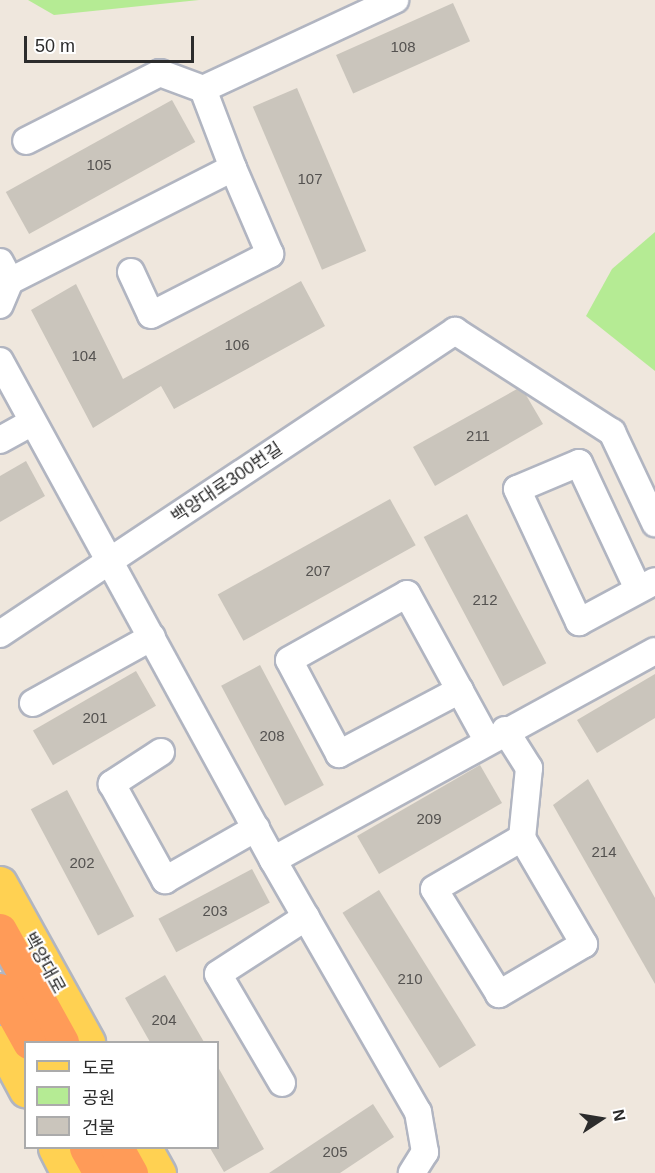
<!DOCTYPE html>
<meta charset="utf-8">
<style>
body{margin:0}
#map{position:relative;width:655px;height:1173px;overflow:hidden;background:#efe7dd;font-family:Helvetica,"Noto Sans KR",sans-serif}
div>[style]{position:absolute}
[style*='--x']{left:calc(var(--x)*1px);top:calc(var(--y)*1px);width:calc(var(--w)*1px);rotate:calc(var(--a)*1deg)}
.green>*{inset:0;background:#b5eb94}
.building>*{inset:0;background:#cac5bc;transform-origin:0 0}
.roads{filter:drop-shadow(2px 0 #b1b5c1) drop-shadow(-2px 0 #b1b5c1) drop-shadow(0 2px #b1b5c1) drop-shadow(0 -2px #b1b5c1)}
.minor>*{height:26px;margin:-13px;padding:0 13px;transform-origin:13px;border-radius:13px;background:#fff}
.major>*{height:33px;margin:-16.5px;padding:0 16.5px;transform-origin:16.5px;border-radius:16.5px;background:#ffd152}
.highway>*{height:33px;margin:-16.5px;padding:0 16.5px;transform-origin:16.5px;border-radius:16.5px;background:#ff9b58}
span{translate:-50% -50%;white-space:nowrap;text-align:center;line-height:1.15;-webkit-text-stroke:4.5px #fff;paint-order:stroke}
.number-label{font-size:15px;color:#545250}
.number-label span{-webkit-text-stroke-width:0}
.street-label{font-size:18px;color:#2c2c2c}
.legend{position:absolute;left:24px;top:1041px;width:195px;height:108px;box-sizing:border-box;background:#fff;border:2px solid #ababab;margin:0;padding:8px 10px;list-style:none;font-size:18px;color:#2c2c2c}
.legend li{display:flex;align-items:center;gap:12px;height:30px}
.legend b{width:30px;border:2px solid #ababab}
.north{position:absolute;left:571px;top:1089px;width:60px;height:60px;-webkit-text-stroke:4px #fff;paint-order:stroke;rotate:78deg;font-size:16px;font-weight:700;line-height:24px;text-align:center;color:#2c2c2c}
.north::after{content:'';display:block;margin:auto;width:21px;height:27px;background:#2c2c2c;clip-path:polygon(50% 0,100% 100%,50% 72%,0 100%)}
.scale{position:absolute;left:24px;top:36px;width:170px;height:27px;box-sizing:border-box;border:3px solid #2c2c2c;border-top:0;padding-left:8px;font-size:18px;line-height:21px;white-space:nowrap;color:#2c2c2c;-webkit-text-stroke:4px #fff;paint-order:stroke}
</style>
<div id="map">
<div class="green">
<div style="clip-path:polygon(28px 0,199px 0,54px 15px)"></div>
<div style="clip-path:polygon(655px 232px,655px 371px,586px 316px,612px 269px)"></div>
</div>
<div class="building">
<div style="left:453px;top:3px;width:42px;height:128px;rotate:66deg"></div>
<div style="left:297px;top:88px;width:177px;height:48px;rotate:67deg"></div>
<div style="left:172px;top:100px;width:48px;height:190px;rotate:61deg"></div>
<div style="clip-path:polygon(301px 281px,325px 326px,174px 409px,161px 386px,93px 428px,31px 310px,76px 284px,123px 379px)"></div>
<div style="clip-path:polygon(517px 389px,526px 395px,543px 424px,435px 486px,413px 447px)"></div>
<div style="clip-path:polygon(26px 461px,45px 496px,0 522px,0 476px)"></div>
<div style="left:390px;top:499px;width:53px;height:197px;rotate:61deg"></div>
<div style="left:467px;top:514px;width:169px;height:49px;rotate:62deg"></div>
<div style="left:260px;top:665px;width:136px;height:44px;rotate:62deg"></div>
<div style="left:136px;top:671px;width:40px;height:119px;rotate:60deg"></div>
<div style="clip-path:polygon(655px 674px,655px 718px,597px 753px,577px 720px)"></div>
<div style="left:480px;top:765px;width:44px;height:142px;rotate:60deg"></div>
<div style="clip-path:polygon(588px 779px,655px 898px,655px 984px,553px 805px)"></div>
<div style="left:67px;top:790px;width:143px;height:41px;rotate:62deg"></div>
<div style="left:252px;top:869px;width:38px;height:106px;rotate:62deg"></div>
<div style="left:379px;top:890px;width:183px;height:43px;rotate:58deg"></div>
<div style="clip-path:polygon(165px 975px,204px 1042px,150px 1042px,125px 998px)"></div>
<div style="clip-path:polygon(218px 1067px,264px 1149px,224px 1172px,210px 1148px,218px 1148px)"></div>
<div style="clip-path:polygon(373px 1104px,394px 1137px,340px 1173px,269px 1173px)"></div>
</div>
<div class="roads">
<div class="minor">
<div style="--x:203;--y:89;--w:212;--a:-24.9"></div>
<div style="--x:0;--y:262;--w:21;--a:62"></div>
<div style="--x:10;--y:281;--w:26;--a:113"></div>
<div style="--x:131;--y:272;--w:47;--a:65.1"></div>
<div style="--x:151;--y:315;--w:134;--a:-27.1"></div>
<div style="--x:270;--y:254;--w:94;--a:-113.3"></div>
<div style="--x:10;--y:281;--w:250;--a:-26.9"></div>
<div style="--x:233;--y:168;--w:85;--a:-110.8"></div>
<div style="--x:203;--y:89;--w:46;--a:-159.6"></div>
<div style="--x:160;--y:73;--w:150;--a:153.1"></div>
<div style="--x:0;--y:361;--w:569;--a:61.32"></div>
<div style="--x:273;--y:860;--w:291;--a:60.1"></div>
<div style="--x:418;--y:1112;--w:41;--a:80.1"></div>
<div style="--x:425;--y:1152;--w:25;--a:122"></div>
<div style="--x:0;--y:440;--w:35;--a:-29"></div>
<div style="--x:638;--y:589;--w:139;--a:-115.1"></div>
<div style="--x:579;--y:463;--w:67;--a:157.2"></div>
<div style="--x:517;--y:489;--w:147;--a:65"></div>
<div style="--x:579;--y:622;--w:86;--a:-28.3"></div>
<div style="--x:0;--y:634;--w:547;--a:-33.66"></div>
<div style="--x:455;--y:331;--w:187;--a:32.8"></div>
<div style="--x:612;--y:432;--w:101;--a:64.7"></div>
<div style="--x:460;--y:690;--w:137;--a:152.1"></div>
<div style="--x:339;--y:754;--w:106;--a:-118"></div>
<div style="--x:289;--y:660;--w:135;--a:-29.2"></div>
<div style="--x:407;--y:594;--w:166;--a:61.3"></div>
<div style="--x:33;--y:703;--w:136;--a:-29"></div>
<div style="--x:505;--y:730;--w:45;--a:57.7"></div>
<div style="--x:529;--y:768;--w:70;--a:95.7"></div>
<div style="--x:522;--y:838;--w:123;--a:59.7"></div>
<div style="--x:584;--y:944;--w:99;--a:149.5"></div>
<div style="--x:499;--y:994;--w:123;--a:-121.8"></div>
<div style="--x:434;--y:889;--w:102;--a:-30.1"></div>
<div style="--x:161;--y:752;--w:59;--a:146.9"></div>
<div style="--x:112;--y:784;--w:110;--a:61.1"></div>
<div style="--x:165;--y:880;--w:105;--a:-29.7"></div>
<div style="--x:273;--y:860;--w:435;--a:-28.7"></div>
<div style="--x:282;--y:1083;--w:126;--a:-120.4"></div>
<div style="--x:218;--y:974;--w:105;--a:-32.9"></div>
</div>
<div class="major">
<div style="--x:0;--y:883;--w:182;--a:61"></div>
<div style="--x:0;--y:1042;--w:55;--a:62"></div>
<div style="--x:55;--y:1148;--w:28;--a:63"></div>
<div style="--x:145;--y:1148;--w:29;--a:61"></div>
</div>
<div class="highway">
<div style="--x:0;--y:930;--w:128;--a:61"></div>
<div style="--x:0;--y:990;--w:60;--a:60.9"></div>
<div style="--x:86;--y:1148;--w:29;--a:61"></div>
<div style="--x:117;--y:1148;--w:29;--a:61"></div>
</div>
</div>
<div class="number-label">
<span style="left:403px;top:47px">108</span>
<span style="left:99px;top:165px">105</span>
<span style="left:310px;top:179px">107</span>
<span style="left:237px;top:345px">106</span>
<span style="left:84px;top:356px">104</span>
<span style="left:478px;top:436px">211</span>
<span style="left:318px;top:571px">207</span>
<span style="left:485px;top:600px">212</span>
<span style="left:95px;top:718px">201</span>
<span style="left:272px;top:736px">208</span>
<span style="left:429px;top:819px">209</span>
<span style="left:604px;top:852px">214</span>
<span style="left:82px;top:863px">202</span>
<span style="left:215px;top:911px">203</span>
<span style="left:410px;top:979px">210</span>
<span style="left:164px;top:1020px">204</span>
<span style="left:335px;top:1152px">205</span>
</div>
<div class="street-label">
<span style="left:227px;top:483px;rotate:-34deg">백양대로300번길</span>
<span style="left:44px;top:963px;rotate:61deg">백양대로</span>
</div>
<ul class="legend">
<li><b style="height:8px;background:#ffd152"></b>도로</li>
<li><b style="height:16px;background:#b5eb94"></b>공원</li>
<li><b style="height:16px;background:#cac5bc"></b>건물</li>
</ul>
<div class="north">N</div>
<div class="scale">50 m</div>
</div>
